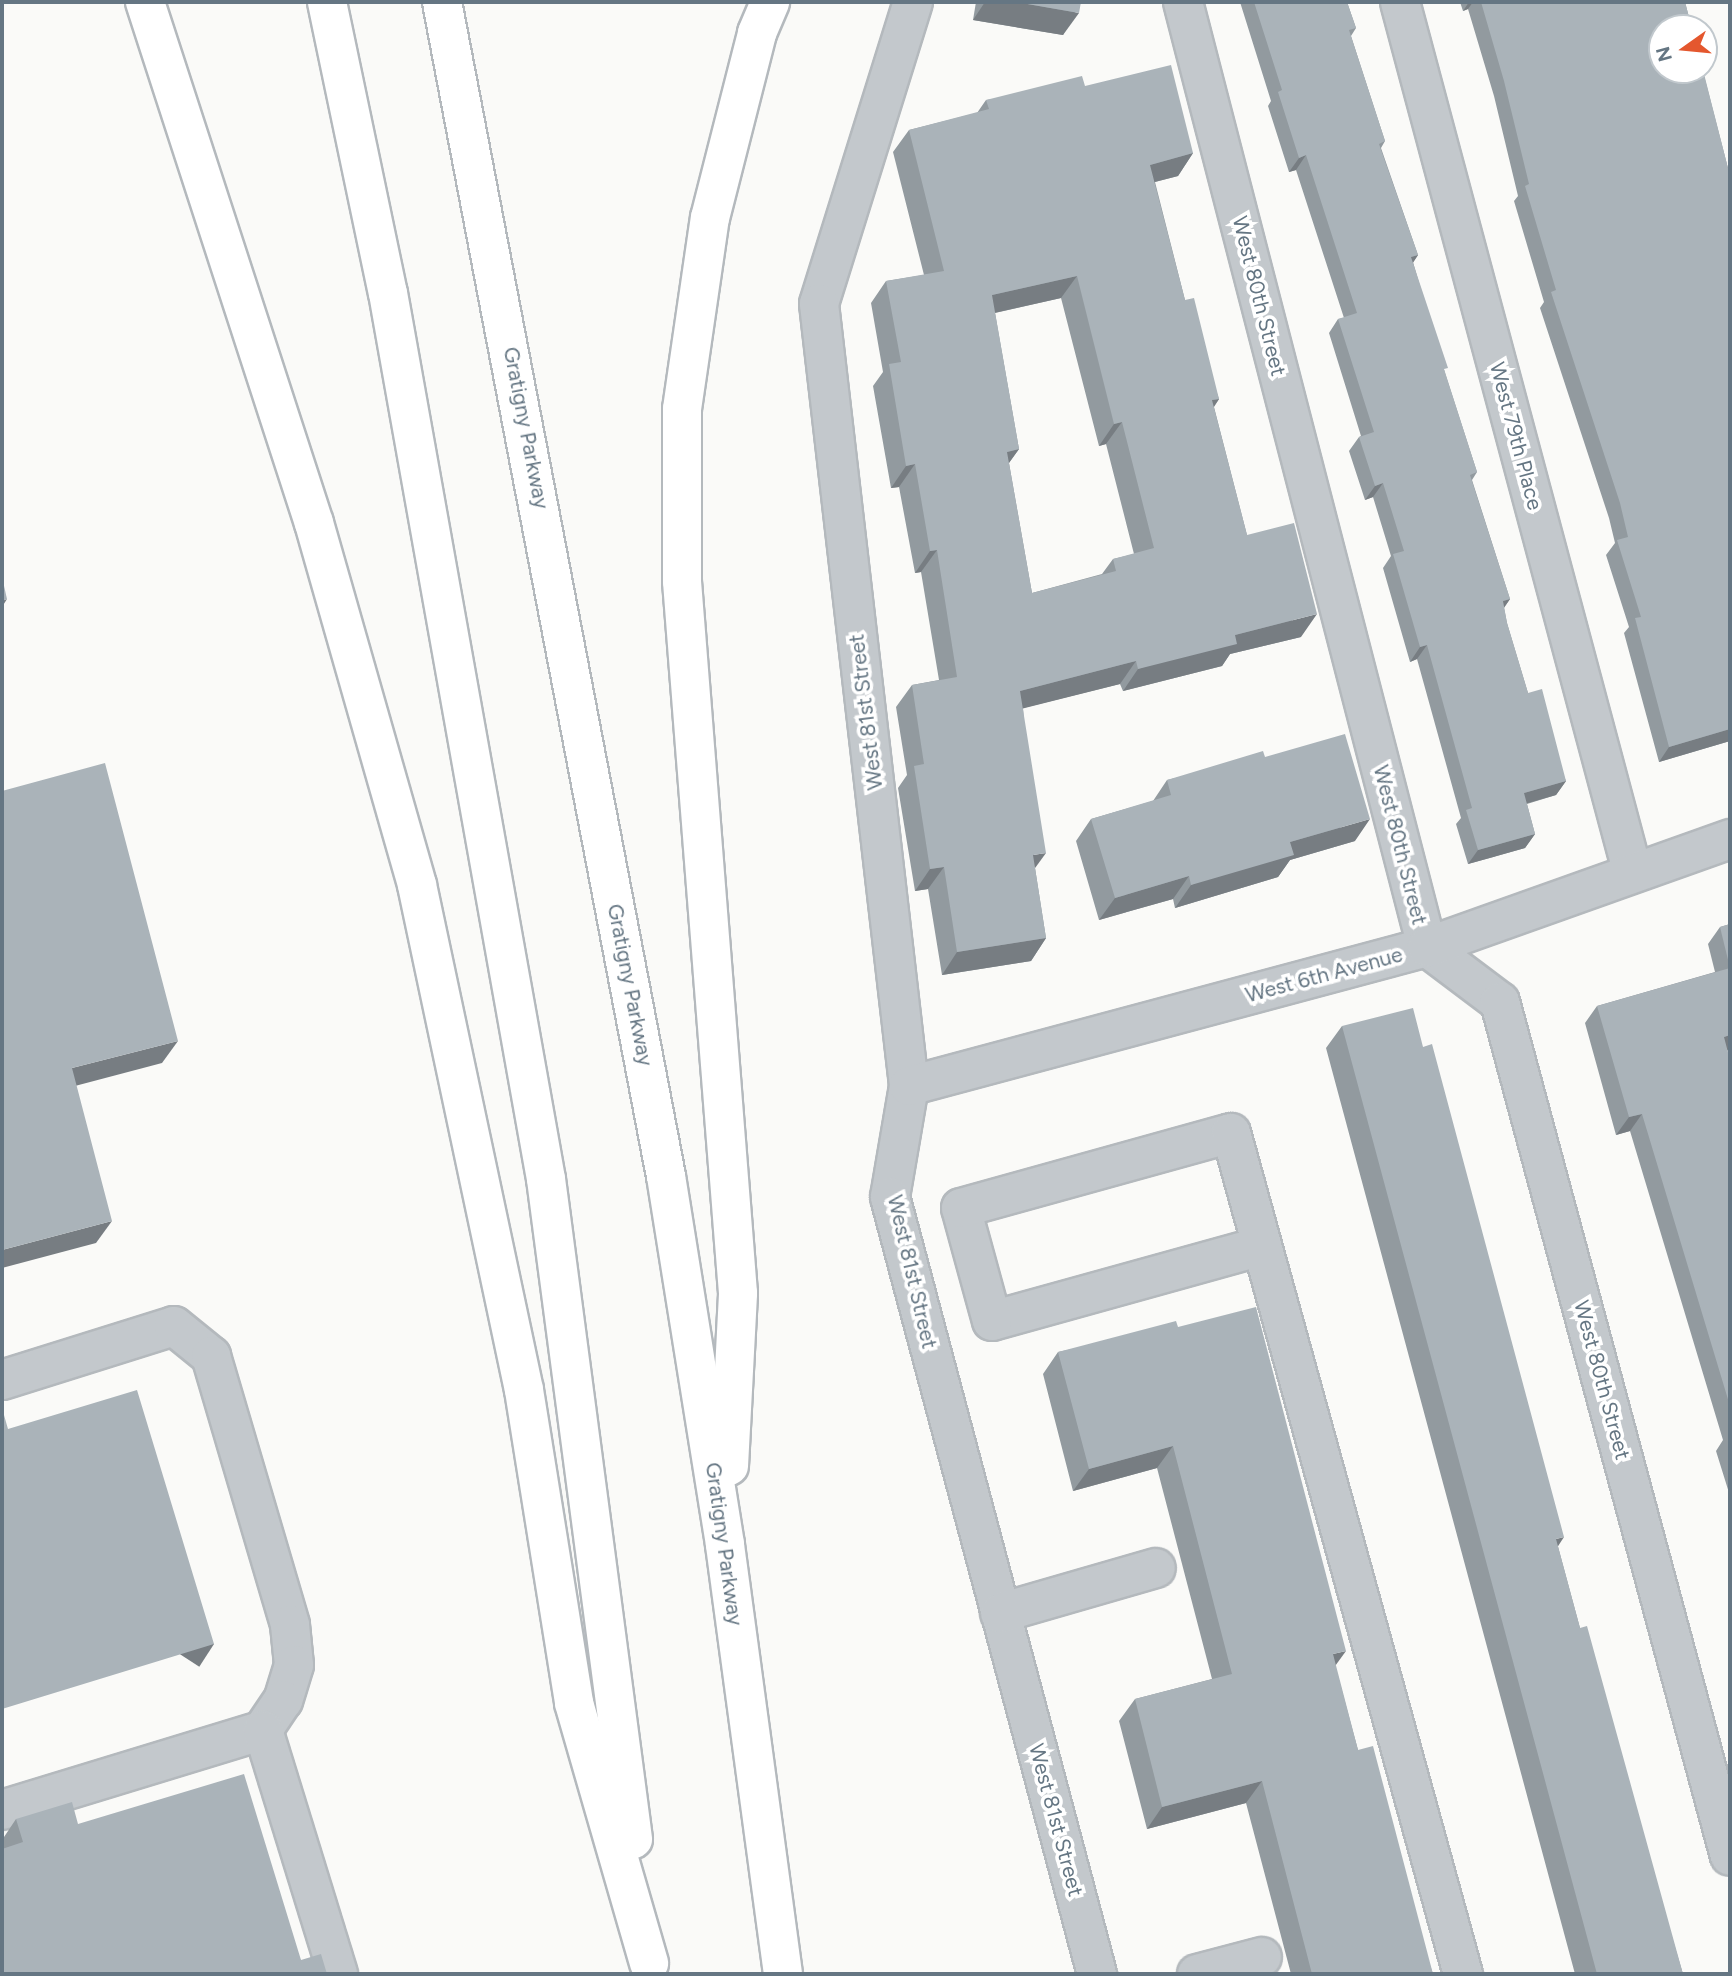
<!DOCTYPE html>
<style>
body{margin:0}
#map{position:relative;width:1732px;height:1976px;overflow:hidden;background:#fafaf8;font-family:Figtree,sans-serif}
div>[style]{position:absolute}
[style*='--x']{left:calc(var(--x)*1px);top:calc(var(--y)*1px);width:calc(var(--w)*1px);rotate:calc(var(--a)*1deg)}
.roads{filter:drop-shadow(2px 0 #b4b9bd) drop-shadow(-2px 0 #b4b9bd) drop-shadow(0 2px #b4b9bd) drop-shadow(0 -2px #b4b9bd)}
.minor>*{height:38px;margin:-19px;padding:0 19px;transform-origin:19px;border-radius:19px;background:#c3c8cc}
.highway>*{height:38px;margin:-19px;padding:0 19px;transform-origin:19px;border-radius:19px;background:#fff}
.wall>*{inset:0;background:#929a9f}
.shaded-wall>*{inset:0;background:#777d82;transform-origin:0 0}
.building>*{inset:0;background:#aab3b9}
span{translate:-50% -50%;white-space:nowrap;text-align:center;line-height:1.15;-webkit-text-stroke:7px #fff;paint-order:stroke}
.street-label{font-size:21px;color:#657683}
.frame{position:absolute;inset:0;border:4px solid #657683;pointer-events:none}
.north{position:absolute;left:1648px;top:14px;width:70px;height:70px;box-sizing:border-box;background:#fff;border:2px solid #c1c8cd;border-radius:50%;rotate:255deg;font-size:19px;font-weight:700;line-height:28px;text-align:center;color:#657683}
.north::after{content:'';display:block;margin:auto;width:24px;height:32px;background:#e4572e;clip-path:polygon(50% 0,100% 100%,50% 72%,0 100%)}
</style>
<div id="map">
<div class="roads">
<div class="minor">
<div style="--x:913;--y:2;--w:316;--a:107.3"></div>
<div style="--x:819;--y:304;--w:787;--a:83.43"></div>
<div style="--x:909;--y:1086;--w:113;--a:99.7"></div>
<div style="--x:890;--y:1197;--w:804;--a:75.08"></div>
<div style="--x:1183;--y:2;--w:976;--a:75.52"></div>
<div style="--x:1427;--y:947;--w:91;--a:37"></div>
<div style="--x:1500;--y:1002;--w:884;--a:74.93"></div>
<div style="--x:1400;--y:2;--w:898;--a:75.04"></div>
<div style="--x:909;--y:1086;--w:536;--a:-15.02"></div>
<div style="--x:1427;--y:947;--w:322;--a:-19.6"></div>
<div style="--x:1262;--y:1246;--w:280;--a:164.5"></div>
<div style="--x:992;--y:1321;--w:117;--a:-105.3"></div>
<div style="--x:961;--y:1208;--w:280;--a:-15.5"></div>
<div style="--x:1231;--y:1133;--w:872;--a:74.58"></div>
<div style="--x:2;--y:1380;--w:180;--a:-17.4"></div>
<div style="--x:174;--y:1326;--w:48;--a:39"></div>
<div style="--x:211;--y:1356;--w:280;--a:73.6"></div>
<div style="--x:290;--y:1625;--w:40;--a:84.3"></div>
<div style="--x:294;--y:1665;--w:37;--a:107"></div>
<div style="--x:283;--y:1700;--w:36;--a:124"></div>
<div style="--x:1000;--y:1613;--w:162;--a:-16.1"></div>
<div style="--x:2;--y:1810;--w:273;--a:-17"></div>
<div style="--x:263;--y:1730;--w:255;--a:72.9"></div>
<div style="--x:1197;--y:1974;--w:67;--a:-14.7"></div>
</div>
<div class="highway">
<div style="--x:145;--y:2;--w:548;--a:72.03"></div>
<div style="--x:314;--y:523;--w:376;--a:74.1"></div>
<div style="--x:417;--y:885;--w:516;--a:78.04"></div>
<div style="--x:524;--y:1390;--w:317;--a:80.9"></div>
<div style="--x:574;--y:1703;--w:271;--a:73.9"></div>
<div style="--x:327;--y:2;--w:297;--a:78.2"></div>
<div style="--x:388;--y:293;--w:900;--a:79.89"></div>
<div style="--x:546;--y:1179;--w:666;--a:82.49"></div>
<div style="--x:442;--y:2;--w:1195;--a:79.2"></div>
<div style="--x:666;--y:1176;--w:374;--a:80.9"></div>
<div style="--x:725;--y:1545;--w:433;--a:82.3"></div>
<div style="--x:729;--y:1466;--w:173;--a:-87"></div>
<div style="--x:738;--y:1293;--w:714;--a:-94.5"></div>
<div style="--x:682;--y:581;--w:172;--a:-90"></div>
<div style="--x:682;--y:409;--w:193;--a:-81.7"></div>
<div style="--x:710;--y:218;--w:191;--a:-75.7"></div>
<div style="--x:757;--y:33;--w:34;--a:-67"></div>
</div>
</div>
<div class="wall">
<div style="clip-path:polygon(976px 2px,1081px 2px,1063px 35px,973px 20px)"></div>
<div style="clip-path:polygon(1240px 2px,1347px 2px,1356px 28px,1351px 36px,1385px 141px,1381px 148px,1418px 255px,1413px 262px,1445px 373px,1477px 472px,1472px 480px,1510px 599px,1504px 608px,1507px 623px,1528px 693px,1566px 781px,1556px 795px,1527px 804px,1535px 834px,1525px 848px,1468px 864px,1456px 824px,1461px 818px,1417px 659px,1410px 662px,1383px 568px,1391px 556px,1373px 497px,1365px 500px,1349px 451px,1359px 437px,1361px 436px,1329px 333px,1338px 319px,1344px 318px,1296px 170px,1289px 172px,1268px 106px,1271px 101px)"></div>
<div style="clip-path:polygon(1460px 2px,1685px 2px,1730px 176px,1730px 741px,1659px 762px,1624px 633px,1629px 627px,1606px 555px,1615px 543px,1609px 518px,1540px 308px,1544px 302px,1514px 201px,1518px 196px,1494px 96px,1468px 9px,1463px 11px)"></div>
<div style="clip-path:polygon(evenodd,1085px 86px,1193px 153px,1178px 176px,1155px 182px,1185px 300px,1219px 399px,1214px 407px,1247px 535px,1301px 637px,1230px 654px,1222px 666px,1123px 691px,1120px 684px,1023px 708px,1035px 868px,1046px 938px,1031px 961px,942px 975px,928px 889px,915px 891px,898px 788px,907px 775px,896px 707px,912px 685px,939px 680px,921px 572px,915px 573px,899px 487px,891px 488px,873px 386px,883px 372px,871px 303px,886px 281px,924px 275px,893px 152px,909px 130px,977px 113px,986px 100px,1085px 86px,1061px 298px,1099px 446px,1106px 444px,1134px 554px,1113px 559px,1102px 574px,1032px 593px,1009px 463px,1019px 449px,995px 313px,1061px 298px)"></div>
<div style="clip-path:polygon(1265px 757px,1355px 841px,1290px 860px,1278px 877px,1175px 908px,1173px 899px,1099px 920px,1076px 841px,1091px 819px,1153px 801px,1167px 780px)"></div>
<div style="clip-path:polygon(1730px 924px,1730px 1050px,1727px 1050px,1730px 1060px,1730px 1496px,1716px 1451px,1723px 1440px,1630px 1131px,1616px 1135px,1585px 1023px,1597px 1006px,1715px 972px,1708px 944px,1720px 927px)"></div>
<div style="clip-path:polygon(1342px 1026px,1423px 1047px,1580px 1628px,1683px 1974px,1575px 1974px,1326px 1048px)"></div>
<div style="clip-path:polygon(1178px 1327px,1335px 1665px,1358px 1750px,1433px 1974px,1291px 1974px,1246px 1803px,1147px 1829px,1119px 1721px,1135px 1699px,1212px 1679px,1157px 1468px,1073px 1491px,1043px 1374px,1058px 1352px)"></div>
<div style="clip-path:polygon(16px 1819px,78px 1824px,301px 1960px,327px 1974px,3px 1849px,2px 1840px)"></div>
</div>
<div class="shaded-wall">
<div style="clip-path:polygon(985px 2px,1016px 2px,1079px 13px,1063px 35px,973px 20px)"></div>
<div style="clip-path:polygon(1469px 2px,1473px 2px,1468px 9px,1463px 11px)"></div>
<div style="clip-path:polygon(1193px 153px,1178px 176px,1135px 187px,1150px 165px)"></div>
<div style="clip-path:polygon(1306px 155px,1296px 170px,1289px 172px,1299px 158px)"></div>
<div style="clip-path:polygon(1418px 255px,1409px 269px,1411px 257px)"></div>
<div style="clip-path:polygon(1077px 276px,1061px 298px,976px 317px,992px 295px)"></div>
<div style="clip-path:polygon(1219px 399px,1204px 421px,1212px 400px)"></div>
<div style="clip-path:polygon(1122px 422px,1106px 444px,1099px 446px,1114px 424px)"></div>
<div style="clip-path:polygon(1019px 449px,1003px 471px,1007px 452px)"></div>
<div style="clip-path:polygon(915px 464px,899px 487px,891px 488px,906px 466px)"></div>
<div style="clip-path:polygon(1383px 483px,1373px 497px,1365px 500px,1375px 486px)"></div>
<div style="clip-path:polygon(937px 550px,921px 572px,915px 573px,930px 551px)"></div>
<div style="clip-path:polygon(7px 599px,2px 607px,2px 601px)"></div>
<div style="clip-path:polygon(1510px 599px,1500px 613px,1503px 601px)"></div>
<div style="clip-path:polygon(1317px 614px,1301px 637px,1230px 654px,1222px 666px,1123px 691px,1138px 669px,1235px 635px)"></div>
<div style="clip-path:polygon(1427px 645px,1417px 659px,1410px 662px,1420px 647px)"></div>
<div style="clip-path:polygon(1136px 661px,1120px 684px,1005px 713px,1020px 691px)"></div>
<div style="clip-path:polygon(1730px 729px,1730px 741px,1659px 762px,1669px 747px)"></div>
<div style="clip-path:polygon(1566px 781px,1556px 795px,1514px 807px,1524px 793px)"></div>
<div style="clip-path:polygon(1370px 819px,1355px 841px,1290px 860px,1278px 877px,1175px 908px,1191px 885px,1290px 842px)"></div>
<div style="clip-path:polygon(1535px 834px,1525px 848px,1468px 864px,1478px 850px)"></div>
<div style="clip-path:polygon(1046px 853px,1030px 875px,1033px 855px)"></div>
<div style="clip-path:polygon(944px 867px,928px 889px,915px 891px,930px 869px)"></div>
<div style="clip-path:polygon(1189px 876px,1173px 899px,1099px 920px,1115px 898px)"></div>
<div style="clip-path:polygon(1046px 938px,1031px 961px,942px 975px,957px 952px)"></div>
<div style="clip-path:polygon(1730px 1035px,1730px 1050px,1711px 1054px,1724px 1037px)"></div>
<div style="clip-path:polygon(178px 1041px,162px 1063px,56px 1091px,72px 1068px)"></div>
<div style="clip-path:polygon(1642px 1114px,1630px 1131px,1616px 1135px,1629px 1117px)"></div>
<div style="clip-path:polygon(112px 1221px,96px 1243px,2px 1268px,2px 1250px)"></div>
<div style="clip-path:polygon(1173px 1446px,1157px 1468px,1073px 1491px,1089px 1469px)"></div>
<div style="clip-path:polygon(1564px 1537px,1549px 1560px,1556px 1539px)"></div>
<div style="left:214px;top:1644px;width:27px;height:222px;rotate:123deg"></div>
<div style="clip-path:polygon(1346px 1651px,1330px 1673px,1333px 1654px)"></div>
<div style="clip-path:polygon(1262px 1781px,1246px 1803px,1147px 1829px,1162px 1807px)"></div>
</div>
<div class="building">
<div style="clip-path:polygon(1016px 2px,1081px 2px,1079px 13px)"></div>
<div style="clip-path:polygon(1254px 2px,1347px 2px,1356px 28px,1349px 30px,1385px 141px,1379px 144px,1418px 255px,1411px 257px,1448px 368px,1444px 369px,1477px 472px,1470px 475px,1510px 599px,1503px 601px,1507px 623px,1528px 693px,1542px 689px,1566px 781px,1524px 793px,1535px 834px,1478px 850px,1466px 810px,1472px 808px,1427px 645px,1420px 647px,1393px 554px,1404px 551px,1383px 483px,1375px 486px,1359px 437px,1374px 432px,1338px 319px,1357px 313px,1306px 155px,1299px 158px,1278px 92px,1282px 90px)"></div>
<div style="clip-path:polygon(1481px 2px,1685px 2px,1692px 28px,1662px 28px,1662px 70px,1703px 70px,1730px 176px,1730px 729px,1669px 747px,1635px 618px,1641px 617px,1617px 540px,1628px 537px,1620px 503px,1551px 292px,1556px 290px,1525px 186px,1529px 184px,1504px 81px)"></div>
<div style="clip-path:polygon(evenodd,1171px 65px,1193px 153px,1150px 165px,1185px 300px,1194px 298px,1219px 399px,1212px 400px,1247px 535px,1294px 523px,1317px 614px,1235px 635px,1237px 644px,1138px 669px,1136px 661px,1020px 691px,1046px 853px,1033px 855px,1046px 938px,957px 952px,944px 867px,930px 869px,914px 766px,924px 764px,912px 685px,957px 677px,937px 550px,930px 551px,915px 464px,906px 466px,889px 364px,901px 362px,886px 281px,944px 271px,909px 130px,989px 109px,986px 100px,1082px 76px,1085px 86px,1171px 65px,1077px 276px,1114px 424px,1122px 422px,1154px 548px,1113px 559px,1116px 571px,1032px 593px,1007px 452px,1019px 449px,992px 295px,1077px 276px)"></div>
<div style="clip-path:polygon(2px 577px,7px 599px,2px 601px)"></div>
<div style="clip-path:polygon(1345px 734px,1370px 819px,1290px 842px,1294px 855px,1191px 885px,1189px 876px,1115px 898px,1091px 819px,1171px 795px,1167px 780px,1263px 751px,1265px 757px)"></div>
<div style="clip-path:polygon(105px 763px,178px 1041px,72px 1068px,112px 1221px,2px 1250px,2px 791px)"></div>
<div style="clip-path:polygon(1730px 924px,1730px 968px,1720px 927px)"></div>
<div style="clip-path:polygon(1730px 968px,1730px 1035px,1724px 1037px,1730px 1060px,1730px 1406px,1642px 1114px,1629px 1117px,1597px 1006px)"></div>
<div style="clip-path:polygon(1413px 1008px,1423px 1047px,1432px 1044px,1564px 1537px,1556px 1539px,1580px 1628px,1587px 1626px,1683px 1974px,1597px 1974px,1342px 1026px)"></div>
<div style="clip-path:polygon(1256px 1307px,1346px 1651px,1333px 1654px,1358px 1750px,1373px 1746px,1433px 1974px,1312px 1974px,1262px 1781px,1162px 1807px,1135px 1699px,1232px 1674px,1173px 1446px,1089px 1469px,1058px 1352px,1176px 1321px,1178px 1327px)"></div>
<div style="clip-path:polygon(137px 1390px,214px 1644px,2px 1709px,2px 1408px,8px 1429px)"></div>
<div style="clip-path:polygon(244px 1774px,301px 1960px,321px 1954px,327px 1974px,2px 1974px,2px 1849px,23px 1842px,16px 1819px,72px 1802px,78px 1824px)"></div>
</div>
<div class="street-label">
<span style="left:1259px;top:296px;rotate:76deg">West 80th Street</span>
<span style="left:526px;top:428px;rotate:79deg">Gratigny Parkway</span>
<span style="left:1516px;top:436px;rotate:75deg">West 79th Place</span>
<span style="left:866px;top:712px;rotate:-97deg">West 81st Street</span>
<span style="left:1400px;top:845px;rotate:76deg">West 80th Street</span>
<span style="left:1324px;top:975px;rotate:-15deg">West 6th Avenue</span>
<span style="left:630px;top:985px;rotate:79deg">Gratigny Parkway</span>
<span style="left:912px;top:1272px;rotate:77deg">West 81st Street</span>
<span style="left:1602px;top:1380px;rotate:75deg">West 80th Street</span>
<span style="left:724px;top:1544px;rotate:82deg">Gratigny Parkway</span>
<span style="left:1056px;top:1820px;rotate:75deg">West 81st Street</span>
</div>
<div class="frame"></div>
<div class="north">N</div>
</div>
